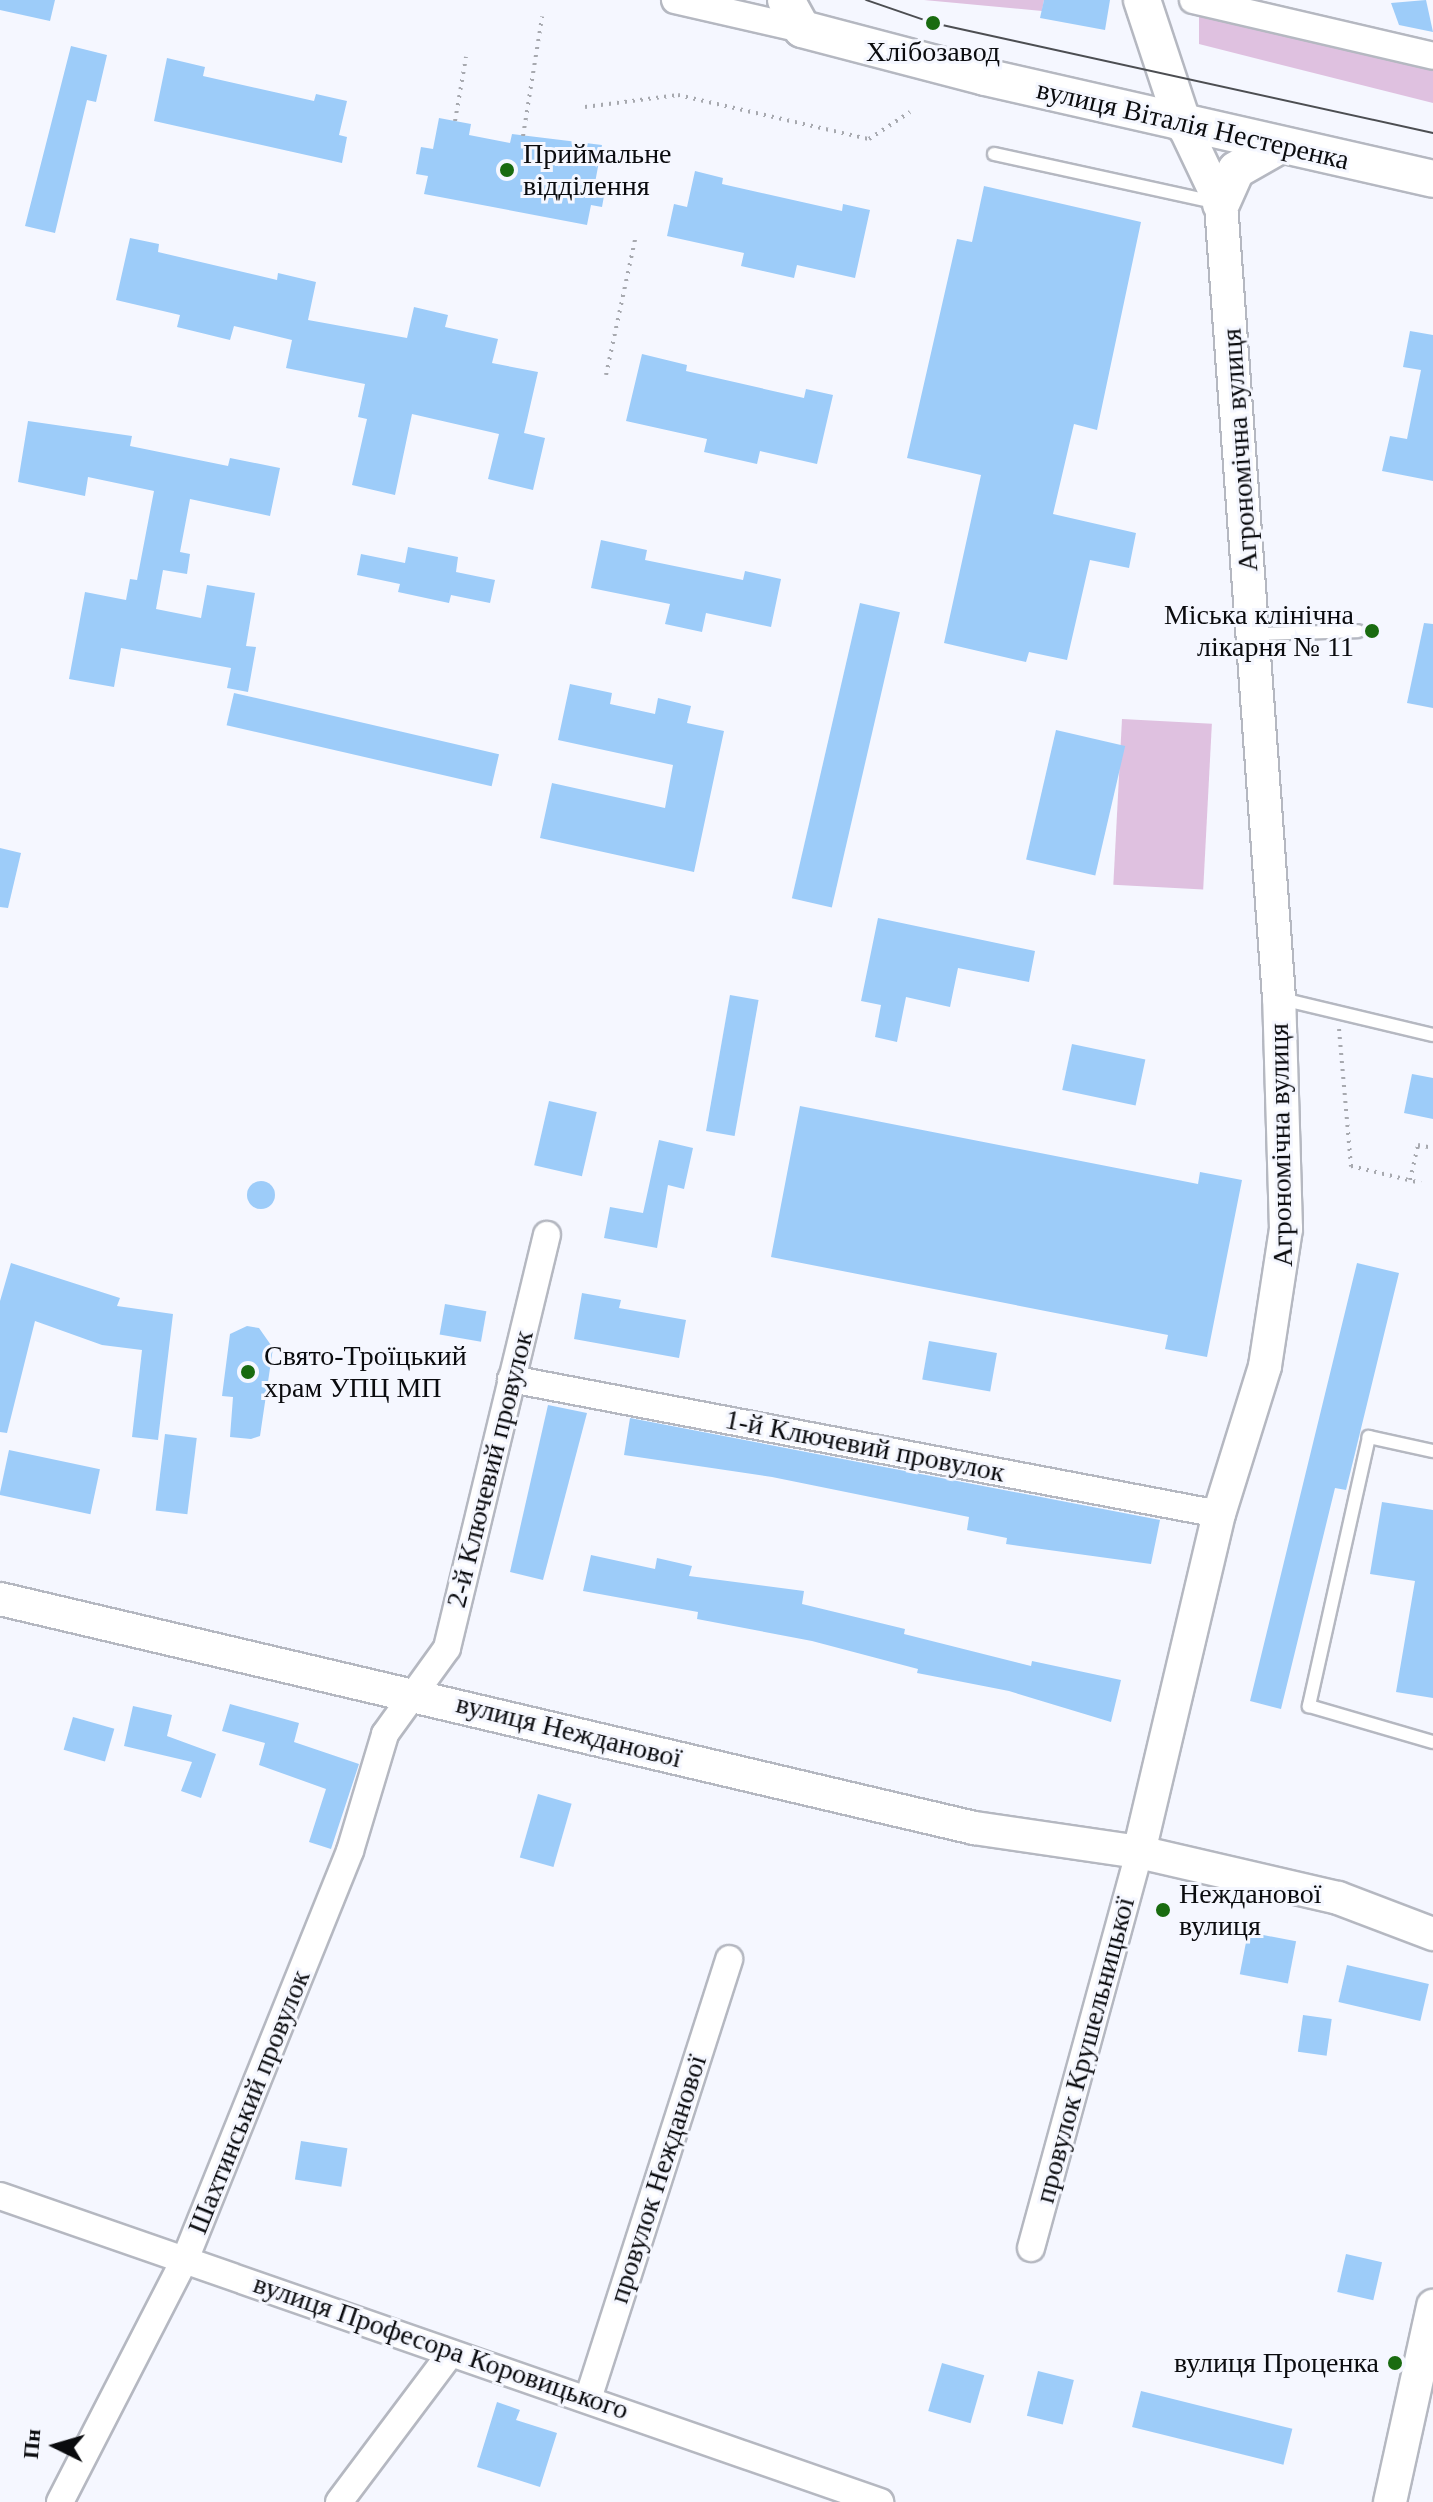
<!DOCTYPE html>
<meta charset="utf-8">
<style>
body{margin:0}
#map{position:relative;width:1433px;height:2502px;overflow:hidden;background:#f5f7ff;font-family:Georgia,serif}
div>[style]{position:absolute}
[style*='--x']{left:calc(var(--x)*1px);top:calc(var(--y)*1px);width:calc(var(--w)*1px);rotate:calc(var(--a)*1deg)}
.green>*{inset:0;background:#dfc1e0;transform-origin:0 0}
.building>*{inset:0;background:#9dccf9;transform-origin:0 0}
.round{border-radius:50%}
.path>*{height:4px;margin-top:-2px;transform-origin:0;background:repeating-linear-gradient(90deg,#a7a9af 0 2px,transparent 0 8px)}
.roads{filter:drop-shadow(2px 0 #b5b8c1) drop-shadow(-2px 0 #b5b8c1) drop-shadow(0 2px #b5b8c1) drop-shadow(0 -2px #b5b8c1)}
.service>*{height:12px;margin:-6px;padding:0 6px;transform-origin:6px;border-radius:6px;background:#fff}
.minor>*{height:26px;margin:-13px;padding:0 13px;transform-origin:13px;border-radius:13px;background:#fff}
.tertiary>*{height:32px;margin:-16px;padding:0 16px;transform-origin:16px;border-radius:16px;background:#fff}
.secondary>*{height:36px;margin:-18px;padding:0 18px;transform-origin:18px;border-radius:18px;background:#fff}
.tram>*{height:2px;margin:-1px;padding:0 1px;transform-origin:1px;border-radius:1px;background:#4c4e52}
.dots>*{width:22px;height:22px;translate:-50% -50%;box-sizing:border-box;border:4px solid #f5f7ff;border-radius:50%}
span{translate:-50% -50%;white-space:nowrap;text-align:center;line-height:1.15;-webkit-text-stroke:6px #f5f7ff;paint-order:stroke}
.poi-label{font-size:28px;color:#0a0b0e}
.left{translate:0 -50%;text-align:left}
.right{translate:-100% -50%;text-align:right}
.street-label{font-size:28px;color:#0a0b0e}
.north{position:absolute;left:16px;top:2406px;width:80px;height:80px;-webkit-text-stroke:6px #f5f7ff;paint-order:stroke;rotate:275deg;font-size:22px;font-weight:700;line-height:32px;text-align:center;color:#0a0b0e}
.north::after{content:'';display:block;margin:auto;width:28px;height:36px;background:#0a0b0e;clip-path:polygon(50% 0,100% 100%,50% 72%,0 100%)}
</style>
<div id="map">
<div class="green">
<div style="clip-path:polygon(924px 0,1044px 0,1042px 11px)"></div>
<div style="clip-path:polygon(1199px 11px,1433px 64px,1433px 103px,1199px 44px)"></div>
<div style="left:1122px;top:719px;width:90px;height:166px;rotate:3deg"></div>
</div>
<div class="building">
<div style="clip-path:polygon(0 0,55px 0,50px 21px,0 10px)"></div>
<div style="clip-path:polygon(1044px 0,1110px 0,1105px 30px,1040px 18px)"></div>
<div style="clip-path:polygon(1426px 0,1433px 32px,1399px 25px,1391px 3px)"></div>
<div style="clip-path:polygon(71px 46px,107px 55px,96px 102px,87px 100px,55px 233px,25px 226px)"></div>
<div style="clip-path:polygon(167px 58px,205px 67px,203px 76px,314px 101px,316px 94px,347px 101px,339px 135px,347px 137px,342px 163px,154px 121px)"></div>
<div style="clip-path:polygon(439px 118px,471px 124px,469px 135px,510px 143px,512px 134px,602px 145px,595px 183px,606px 185px,602px 207px,591px 205px,587px 225px,424px 194px,428px 176px,416px 174px,420px 152px,421px 147px,433px 149px)"></div>
<div style="clip-path:polygon(695px 171px,723px 178px,722px 184px,842px 211px,843px 204px,870px 210px,855px 278px,797px 265px,794px 278px,741px 266px,744px 253px,667px 236px,674px 204px,687px 207px)"></div>
<div style="clip-path:polygon(984px 186px,1141px 222px,1097px 430px,1074px 424px,1053px 514px,1136px 533px,1129px 568px,1090px 560px,1067px 660px,1029px 652px,1026px 662px,944px 643px,981px 475px,907px 458px,957px 239px,972px 242px)"></div>
<div style="clip-path:polygon(130px 238px,159px 244px,158px 252px,277px 280px,278px 273px,316px 282px,308px 320px,407px 338px,414px 307px,448px 315px,445px 327px,498px 339px,492px 363px,538px 372px,524px 433px,545px 438px,533px 490px,488px 479px,499px 434px,412px 414px,395px 495px,352px 485px,367px 419px,358px 417px,365px 384px,286px 368px,292px 340px,234px 326px,230px 340px,177px 327px,180px 315px,116px 300px)"></div>
<div style="clip-path:polygon(1410px 331px,1433px 335px,1433px 481px,1382px 471px,1390px 436px,1407px 439px,1421px 370px,1403px 367px)"></div>
<div style="clip-path:polygon(642px 354px,687px 365px,686px 371px,804px 398px,806px 389px,833px 395px,817px 464px,760px 451px,757px 464px,704px 452px,707px 439px,626px 421px)"></div>
<div style="clip-path:polygon(28px 421px,132px 436px,130px 446px,228px 466px,230px 458px,280px 468px,270px 516px,190px 499px,180px 552px,190px 554px,187px 574px,163px 570px,156px 609px,201px 618px,207px 585px,255px 593px,246px 646px,256px 647px,248px 692px,227px 688px,231px 668px,121px 648px,114px 687px,69px 679px,85px 592px,126px 600px,130px 579px,137px 580px,154px 491px,88px 477px,85px 496px,18px 482px)"></div>
<div style="clip-path:polygon(601px 540px,647px 550px,645px 560px,743px 580px,745px 571px,781px 579px,771px 627px,706px 613px,702px 632px,665px 624px,670px 604px,591px 588px)"></div>
<div style="clip-path:polygon(408px 547px,458px 557px,456px 572px,495px 580px,490px 603px,451px 595px,449px 603px,398px 592px,400px 584px,357px 575px,361px 554px,405px 563px)"></div>
<div style="left:860px;top:603px;width:41px;height:303px;rotate:13deg"></div>
<div style="clip-path:polygon(1424px 623px,1433px 624px,1433px 708px,1407px 703px)"></div>
<div style="clip-path:polygon(570px 684px,612px 693px,610px 704px,655px 714px,658px 698px,691px 706px,687px 723px,724px 731px,694px 872px,540px 838px,552px 783px,665px 808px,673px 765px,558px 740px)"></div>
<div style="left:234px;top:693px;width:272px;height:33px;rotate:13deg"></div>
<div style="left:1056px;top:730px;width:71px;height:133px;rotate:13deg"></div>
<div style="clip-path:polygon(0 848px,21px 853px,8px 908px,0 907px)"></div>
<div style="clip-path:polygon(878px 918px,1035px 951px,1029px 982px,958px 968px,950px 1007px,906px 997px,897px 1042px,875px 1037px,881px 1005px,861px 1001px)"></div>
<div style="left:730px;top:995px;width:29px;height:138px;rotate:10deg"></div>
<div style="left:1072px;top:1044px;width:75px;height:47px;rotate:12deg"></div>
<div style="clip-path:polygon(1412px 1074px,1433px 1078px,1433px 1119px,1404px 1113px)"></div>
<div style="left:549px;top:1101px;width:49px;height:66px;rotate:13deg"></div>
<div style="clip-path:polygon(800px 1106px,1198px 1184px,1200px 1172px,1242px 1180px,1207px 1357px,1165px 1349px,1168px 1335px,771px 1257px)"></div>
<div style="clip-path:polygon(659px 1140px,693px 1148px,684px 1189px,668px 1185px,657px 1248px,604px 1238px,610px 1207px,643px 1213px)"></div>
<div class="round" style="left:247px;top:1181px;width:28px;height:28px"></div>
<div style="clip-path:polygon(11px 1263px,120px 1298px,117px 1306px,173px 1314px,158px 1440px,132px 1437px,142px 1350px,102px 1345px,35px 1321px,7px 1433px,0 1432px,0 1301px)"></div>
<div style="clip-path:polygon(1357px 1263px,1399px 1273px,1346px 1490px,1335px 1488px,1281px 1709px,1250px 1701px)"></div>
<div style="clip-path:polygon(582px 1293px,621px 1300px,619px 1308px,686px 1320px,679px 1358px,574px 1339px)"></div>
<div style="left:445px;top:1304px;width:42px;height:31px;rotate:10deg"></div>
<div style="clip-path:polygon(247px 1326px,259px 1328px,273px 1348px,260px 1436px,251px 1439px,230px 1437px,233px 1397px,222px 1396px,230px 1334px)"></div>
<div style="left:929px;top:1341px;width:69px;height:39px;rotate:10deg"></div>
<div style="clip-path:polygon(548px 1405px,587px 1413px,543px 1580px,510px 1572px)"></div>
<div style="clip-path:polygon(630px 1418px,1160px 1520px,1151px 1564px,1006px 1544px,1007px 1538px,967px 1530px,969px 1517px,772px 1477px,624px 1455px)"></div>
<div style="left:165px;top:1434px;width:32px;height:77px;rotate:7deg"></div>
<div style="left:9px;top:1450px;width:93px;height:46px;rotate:12deg"></div>
<div style="clip-path:polygon(1382px 1502px,1433px 1510px,1433px 1698px,1396px 1692px,1415px 1581px,1370px 1574px)"></div>
<div style="clip-path:polygon(591px 1555px,655px 1569px,657px 1558px,692px 1566px,689px 1576px,804px 1591px,802px 1604px,905px 1629px,904px 1634px,1031px 1666px,1032px 1661px,1121px 1680px,1111px 1722px,1009px 1691px,917px 1673px,918px 1669px,812px 1641px,697px 1619px,698px 1612px,583px 1591px)"></div>
<div style="clip-path:polygon(230px 1704px,299px 1723px,294px 1742px,359px 1764px,331px 1849px,309px 1842px,326px 1789px,259px 1765px,265px 1743px,222px 1731px)"></div>
<div style="clip-path:polygon(133px 1706px,172px 1715px,167px 1736px,216px 1754px,201px 1798px,181px 1791px,192px 1762px,124px 1746px)"></div>
<div style="left:73px;top:1717px;width:43px;height:34px;rotate:16deg"></div>
<div style="left:538px;top:1794px;width:35px;height:66px;rotate:16deg"></div>
<div style="left:1248px;top:1932px;width:49px;height:43px;rotate:11deg"></div>
<div style="left:1347px;top:1965px;width:84px;height:38px;rotate:13deg"></div>
<div style="left:1303px;top:2015px;width:29px;height:37px;rotate:8deg"></div>
<div style="left:301px;top:2141px;width:47px;height:39px;rotate:9deg"></div>
<div style="left:1346px;top:2254px;width:37px;height:39px;rotate:13deg"></div>
<div style="left:942px;top:2363px;width:44px;height:50px;rotate:16deg"></div>
<div style="left:1038px;top:2371px;width:37px;height:46px;rotate:14deg"></div>
<div style="left:1141px;top:2391px;width:156px;height:37px;rotate:14deg"></div>
<div style="clip-path:polygon(497px 2402px,520px 2410px,516px 2420px,557px 2433px,540px 2487px,477px 2467px)"></div>
</div>
<div class="path">
<div style="--x:585;--y:107;--w:94;--a:-7.4"></div>
<div style="--x:678;--y:95;--w:196;--a:13"></div>
<div style="--x:869;--y:139;--w:49;--a:-33.4"></div>
<div style="--x:455;--y:121;--w:65;--a:-80.2"></div>
<div style="--x:523;--y:136;--w:121;--a:-80.9"></div>
<div style="--x:606;--y:375;--w:143;--a:-77.9"></div>
<div style="--x:1339;--y:1029;--w:138;--a:85"></div>
<div style="--x:1351;--y:1166;--w:72;--a:13.7"></div>
<div style="--x:1410;--y:1180;--w:36;--a:-77"></div>
<div style="--x:1418;--y:1145;--w:15;--a:11"></div>
</div>
<div class="roads">
<div class="service">
<div style="--x:994;--y:154;--w:229;--a:12.3"></div>
<div style="--x:1253;--y:634;--w:105;--a:-1.6"></div>
<div style="--x:1282;--y:999;--w:155;--a:13.4"></div>
<div style="--x:1433;--y:1451;--w:66;--a:-167.7"></div>
<div style="--x:1369;--y:1437;--w:276;--a:102.6"></div>
<div style="--x:1309;--y:1706;--w:129;--a:16.2"></div>
</div>
<div class="minor">
<div style="--x:675;--y:0;--w:130;--a:12.9"></div>
<div style="--x:1193;--y:0;--w:246;--a:13.1"></div>
<div style="--x:511;--y:1379;--w:721;--a:10.8"></div>
<div style="--x:0;--y:2196;--w:932;--a:19.17"></div>
<div style="--x:1031;--y:2248;--w:410;--a:-74.7"></div>
<div style="--x:588;--y:2399;--w:462;--a:-72.2"></div>
<div style="--x:60;--y:2502;--w:276;--a:-62.8"></div>
<div style="--x:186;--y:2257;--w:438;--a:-68"></div>
<div style="--x:350;--y:1851;--w:122;--a:-73.3"></div>
<div style="--x:385;--y:1734;--w:106;--a:-54.2"></div>
<div style="--x:447;--y:1648;--w:425;--a:-76.4"></div>
<div style="--x:339;--y:2502;--w:186;--a:-53.1"></div>
</div>
<div class="tertiary">
<div style="--x:0;--y:1599;--w:1001;--a:13.23"></div>
<div style="--x:974;--y:1828;--w:167;--a:8.3"></div>
<div style="--x:1139;--y:1852;--w:204;--a:13"></div>
<div style="--x:1338;--y:1898;--w:102;--a:20.8"></div>
<div style="--x:1139;--y:1852;--w:347;--a:-76.7"></div>
<div style="--x:1219;--y:1514;--w:155;--a:-72.7"></div>
<div style="--x:1265;--y:1366;--w:139;--a:-81.3"></div>
<div style="--x:1286;--y:1229;--w:231;--a:-91.7"></div>
<div style="--x:1279;--y:998;--w:796;--a:-94.18"></div>
<div style="--x:1221;--y:204;--w:89;--a:-115.4"></div>
<div style="--x:1390;--y:2502;--w:201;--a:-77.6"></div>
</div>
<div class="secondary">
<div style="--x:786;--y:0;--w:33;--a:61"></div>
<div style="--x:802;--y:29;--w:189;--a:14.7"></div>
<div style="--x:985;--y:77;--w:459;--a:12.8"></div>
<div style="--x:1142;--y:0;--w:131;--a:71.7"></div>
<div style="--x:1221;--y:204;--w:37;--a:-66"></div>
<div style="--x:1236;--y:170;--w:51;--a:-29.6"></div>
</div>
</div>
<div class="tram">
<div style="--x:866;--y:0;--w:71;--a:18.9"></div>
<div style="--x:933;--y:23;--w:512;--a:12.41"></div>
</div>
<div class="dots">
<div style="left:933px;top:23px;background:#196b10"></div>
<div style="left:507px;top:170px;background:#196b10"></div>
<div style="left:1372px;top:631px;background:#196b10"></div>
<div style="left:248px;top:1372px;background:#196b10"></div>
<div style="left:1163px;top:1910px;background:#196b10"></div>
<div style="left:1395px;top:2363px;background:#196b10"></div>
</div>
<div class="poi-label">
<span style="left:933px;top:52px">Хлібозавод</span>
<span class="left" style="left:523px;top:170px">Приймальне<br>відділення</span>
<span class="right" style="left:1354px;top:631px">Міська клінічна<br>лікарня № 11</span>
<span class="left" style="left:264px;top:1372px">Свято-Троїцький<br>храм УПЦ МП</span>
<span class="left" style="left:1179px;top:1910px">Нежданової<br>вулиця</span>
<span class="right" style="left:1379px;top:2363px">вулиця Проценка</span>
</div>
<div class="street-label">
<span style="left:1193px;top:125px;rotate:13deg">вулиця Віталія Нестеренка</span>
<span style="left:1240px;top:450px;rotate:-94deg">Агрономічна вулиця</span>
<span style="left:1281px;top:1145px;rotate:-91deg">Агрономічна вулиця</span>
<span style="left:865px;top:1446px;rotate:11deg">1-й Ключевий провулок</span>
<span style="left:490px;top:1469px;rotate:-76deg">2-й Ключевий провулок</span>
<span style="left:569px;top:1731px;rotate:14deg">вулиця Нежданової</span>
<span style="left:1085px;top:2050px;rotate:-75deg">провулок Крушельницької</span>
<span style="left:249px;top:2102px;rotate:-68deg">Шахтинський провулок</span>
<span style="left:658px;top:2179px;rotate:-72deg">провулок Нежданової</span>
<span style="left:441px;top:2347px;rotate:19deg">вулиця Професора Коровицького</span>
</div>
<div class="north">Пн</div>
</div>
